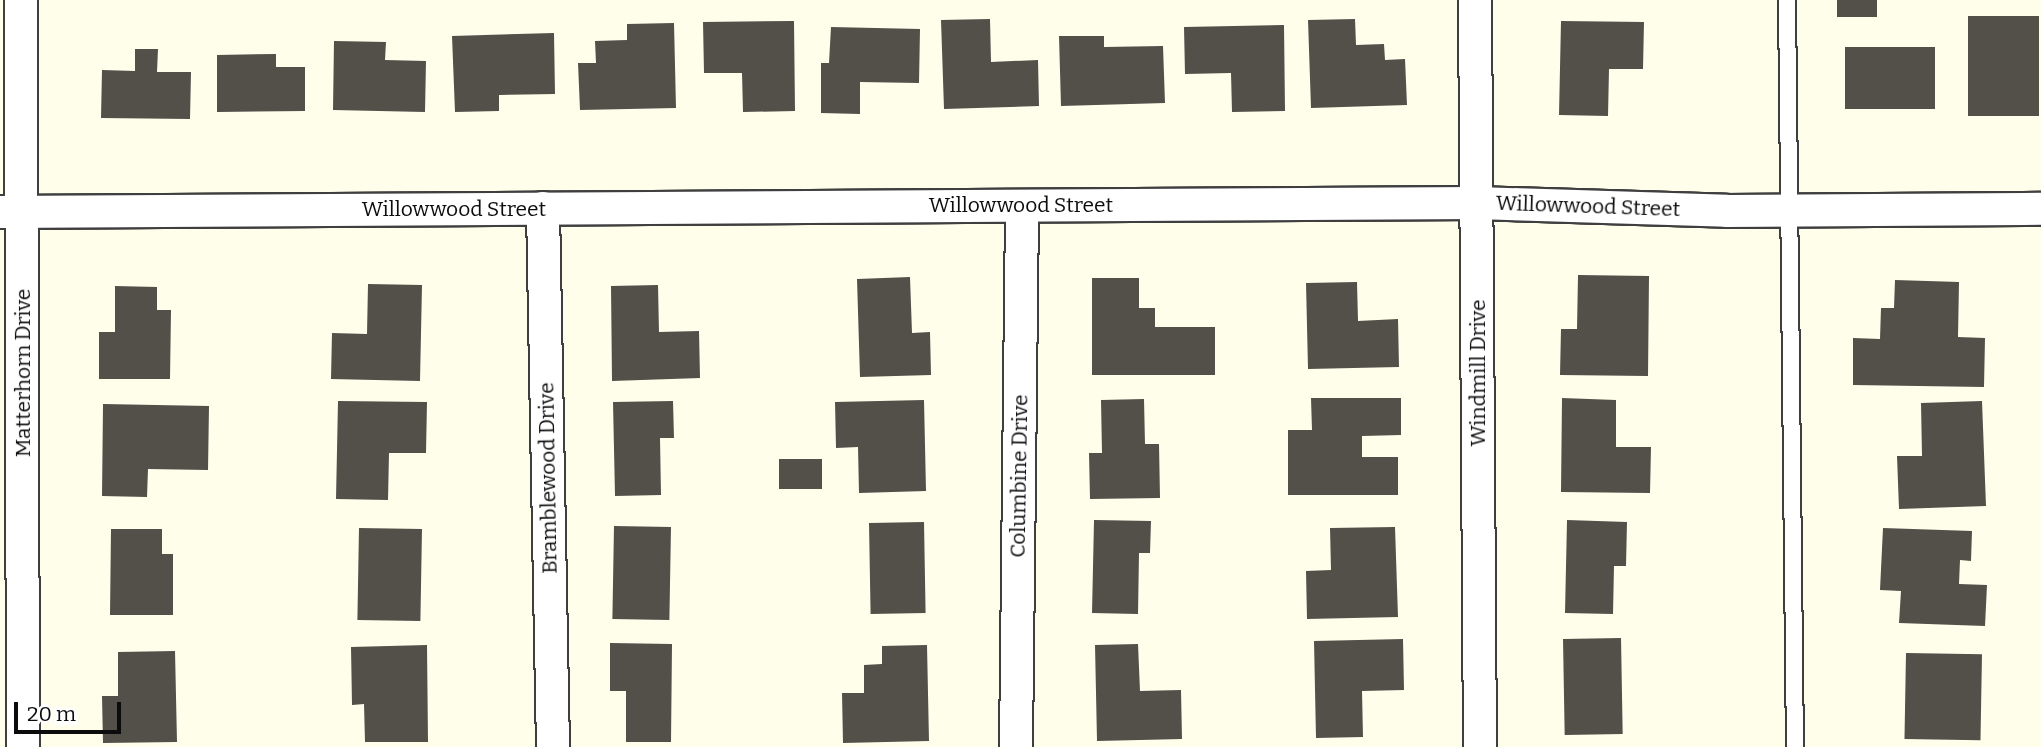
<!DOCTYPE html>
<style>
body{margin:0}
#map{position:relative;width:2041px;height:747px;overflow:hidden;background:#fefeeb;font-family:Bitter,serif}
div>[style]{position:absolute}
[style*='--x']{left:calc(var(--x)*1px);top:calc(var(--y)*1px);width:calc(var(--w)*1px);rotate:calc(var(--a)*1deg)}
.building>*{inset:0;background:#534f49;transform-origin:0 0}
.roads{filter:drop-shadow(2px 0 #3f3f3f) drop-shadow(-2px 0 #3f3f3f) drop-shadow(0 2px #3f3f3f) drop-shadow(0 -2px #3f3f3f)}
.lane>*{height:16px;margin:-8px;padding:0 8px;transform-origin:8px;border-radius:8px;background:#fff}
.street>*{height:32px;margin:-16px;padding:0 16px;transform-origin:16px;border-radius:16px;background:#fff}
span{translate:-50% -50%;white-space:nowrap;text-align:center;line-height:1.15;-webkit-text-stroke:7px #fff;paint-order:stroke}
.street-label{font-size:21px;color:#0c0c0c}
.scale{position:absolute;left:14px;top:702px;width:107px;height:32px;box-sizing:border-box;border:4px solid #0c0c0c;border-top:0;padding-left:9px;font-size:21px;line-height:24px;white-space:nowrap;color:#0c0c0c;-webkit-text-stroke:5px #fff;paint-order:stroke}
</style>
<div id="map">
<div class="building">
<div style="left:1837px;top:0;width:40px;height:17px"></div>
<div style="left:1968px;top:16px;width:71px;height:100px"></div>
<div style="clip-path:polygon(990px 19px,991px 62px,1038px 60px,1039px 106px,944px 109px,941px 20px)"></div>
<div style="clip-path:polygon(1355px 19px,1356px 45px,1384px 44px,1385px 60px,1405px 59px,1407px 105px,1311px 108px,1308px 20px)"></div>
<div style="clip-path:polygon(794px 21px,795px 111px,743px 112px,742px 73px,704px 73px,703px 22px)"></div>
<div style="clip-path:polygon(1561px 21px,1644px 22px,1643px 69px,1609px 69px,1608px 116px,1559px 115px)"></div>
<div style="clip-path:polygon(674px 23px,676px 108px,580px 110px,578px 63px,596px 63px,595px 41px,627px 40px,627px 24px)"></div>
<div style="clip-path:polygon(1284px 25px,1285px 111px,1232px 112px,1231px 73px,1185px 74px,1184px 27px)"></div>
<div style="clip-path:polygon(831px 27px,920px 29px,919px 83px,860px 82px,860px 114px,821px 113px,821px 63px,829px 63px)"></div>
<div style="clip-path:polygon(554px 33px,555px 94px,499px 95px,499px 111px,455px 112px,452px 36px)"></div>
<div style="clip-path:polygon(1059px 36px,1104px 36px,1104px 47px,1163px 46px,1165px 103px,1061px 106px)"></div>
<div style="clip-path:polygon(334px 41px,386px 42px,385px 60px,426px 61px,425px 112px,333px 110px)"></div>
<div style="left:1845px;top:47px;width:90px;height:62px"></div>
<div style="clip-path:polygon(135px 49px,158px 49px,157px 72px,191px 72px,190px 119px,101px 118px,102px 70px,135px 71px)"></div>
<div style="clip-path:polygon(276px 54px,276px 67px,305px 67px,305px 111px,217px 112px,217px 55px)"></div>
<div style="clip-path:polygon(1578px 275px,1649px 276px,1648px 376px,1560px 375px,1561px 329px,1577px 329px)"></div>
<div style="clip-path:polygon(910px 277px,912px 333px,930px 332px,931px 375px,860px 377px,857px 279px)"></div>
<div style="clip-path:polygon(1092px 278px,1139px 278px,1139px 308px,1155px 308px,1155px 327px,1215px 327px,1215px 375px,1092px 375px)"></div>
<div style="clip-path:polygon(1895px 280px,1959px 282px,1958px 337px,1985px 338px,1984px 387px,1853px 385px,1853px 338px,1880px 339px,1881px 308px,1894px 308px)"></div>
<div style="clip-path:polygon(1357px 282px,1358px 321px,1398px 319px,1399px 367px,1308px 369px,1306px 283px)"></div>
<div style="clip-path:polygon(368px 284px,422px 285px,420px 381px,331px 379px,332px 333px,367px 334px)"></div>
<div style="clip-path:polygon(658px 285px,659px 332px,699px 331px,700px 378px,612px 381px,611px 286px)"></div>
<div style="clip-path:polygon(115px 286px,157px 287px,157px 310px,171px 310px,170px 379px,99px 379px,99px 332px,115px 332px)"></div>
<div style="clip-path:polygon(1311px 398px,1401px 398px,1401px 435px,1362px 436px,1362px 457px,1398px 457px,1398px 495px,1288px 495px,1288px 430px,1312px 430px)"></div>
<div style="clip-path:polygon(1562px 398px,1616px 400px,1616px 447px,1651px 447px,1650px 493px,1561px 492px)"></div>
<div style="clip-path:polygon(1144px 399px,1145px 444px,1159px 444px,1160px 498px,1090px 499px,1089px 453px,1102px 453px,1101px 400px)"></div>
<div style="clip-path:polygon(924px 400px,926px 491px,859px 493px,858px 447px,836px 448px,835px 402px)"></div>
<div style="clip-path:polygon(338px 401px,427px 402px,426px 453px,389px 453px,388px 500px,336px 499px)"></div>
<div style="clip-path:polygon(673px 401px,674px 438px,660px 438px,661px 495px,615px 496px,613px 402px)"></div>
<div style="clip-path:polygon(1982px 401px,1986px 506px,1899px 509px,1897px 456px,1922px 456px,1921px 403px)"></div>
<div style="clip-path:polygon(103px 404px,209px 406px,208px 470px,148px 469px,147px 497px,102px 496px)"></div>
<div style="left:822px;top:459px;width:30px;height:43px;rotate:90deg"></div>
<div style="clip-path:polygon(1094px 520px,1151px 521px,1150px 553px,1139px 553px,1138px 614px,1092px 613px)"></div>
<div style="clip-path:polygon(1567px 520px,1627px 522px,1626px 566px,1614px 566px,1613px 614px,1565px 613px)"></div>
<div style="left:924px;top:522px;width:91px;height:55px;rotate:89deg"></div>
<div style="left:614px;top:526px;width:57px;height:93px;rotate:1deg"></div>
<div style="clip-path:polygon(1395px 527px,1398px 617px,1307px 619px,1306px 571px,1331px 570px,1330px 528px)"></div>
<div style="left:359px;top:528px;width:63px;height:92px;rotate:1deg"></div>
<div style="clip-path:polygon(1883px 528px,1972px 531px,1971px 561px,1960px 560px,1959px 584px,1987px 585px,1985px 626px,1899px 623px,1901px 591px,1880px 590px)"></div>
<div style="clip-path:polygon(111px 529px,162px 529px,162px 554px,173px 554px,173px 615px,110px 615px)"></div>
<div style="left:1621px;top:638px;width:96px;height:58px;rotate:89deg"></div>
<div style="clip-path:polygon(1403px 639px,1404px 690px,1362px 691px,1363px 737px,1316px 738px,1314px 641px)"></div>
<div style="clip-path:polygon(610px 643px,672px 644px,671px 742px,626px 742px,626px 691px,610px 691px)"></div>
<div style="clip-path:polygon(1138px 644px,1140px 691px,1181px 690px,1182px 739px,1097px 741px,1095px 645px)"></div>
<div style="clip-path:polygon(427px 645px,428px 742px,365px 742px,364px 704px,352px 705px,351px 647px)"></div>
<div style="clip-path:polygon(927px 645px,929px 741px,843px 743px,842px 693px,864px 693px,864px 665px,882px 664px,882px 646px)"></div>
<div style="clip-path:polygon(175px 651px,177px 742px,103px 743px,102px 696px,118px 696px,118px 652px)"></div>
<div style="left:1906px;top:653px;width:76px;height:86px;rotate:1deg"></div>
</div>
<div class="roads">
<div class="lane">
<div style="--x:1787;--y:0;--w:747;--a:89.39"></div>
</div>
<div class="street">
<div style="--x:21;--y:0;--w:747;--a:89.85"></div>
<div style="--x:1475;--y:0;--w:747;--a:89.62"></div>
<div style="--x:543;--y:208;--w:539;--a:88.94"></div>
<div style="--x:0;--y:212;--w:1477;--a:-0.35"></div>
<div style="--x:1477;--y:203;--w:250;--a:1.8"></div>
<div style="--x:1727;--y:211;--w:314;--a:-0.4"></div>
<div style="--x:1016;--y:747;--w:541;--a:-89.36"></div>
</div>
</div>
<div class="street-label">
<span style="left:1021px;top:205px">Willowwood Street</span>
<span style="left:1588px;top:206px;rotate:2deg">Willowwood Street</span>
<span style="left:454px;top:209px">Willowwood Street</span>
<span style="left:23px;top:373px;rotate:-90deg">Matterhorn Drive</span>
<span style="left:1478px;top:373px;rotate:-90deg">Windmill Drive</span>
<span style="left:1019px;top:476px;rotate:-89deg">Columbine Drive</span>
<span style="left:548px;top:478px;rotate:-91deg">Bramblewood Drive</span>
</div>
<div class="scale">20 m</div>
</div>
